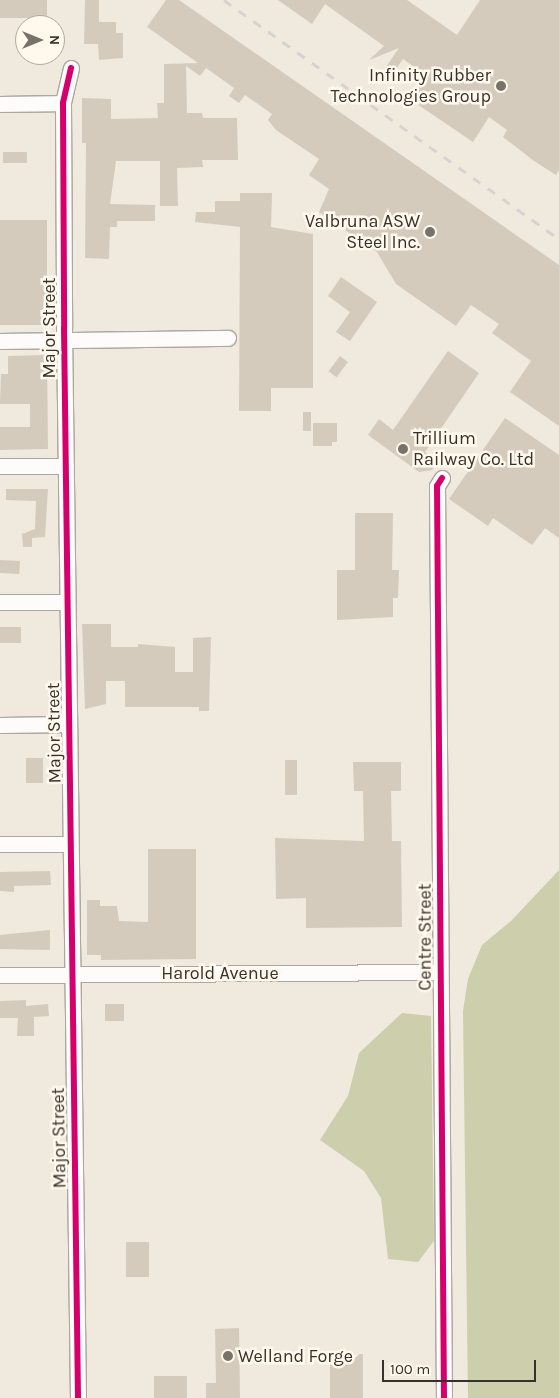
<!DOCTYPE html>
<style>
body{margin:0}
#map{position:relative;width:559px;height:1398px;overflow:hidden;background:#efe9de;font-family:Karla,sans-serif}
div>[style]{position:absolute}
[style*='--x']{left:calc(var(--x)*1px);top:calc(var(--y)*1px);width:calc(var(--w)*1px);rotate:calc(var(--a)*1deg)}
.forest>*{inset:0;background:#cdceac}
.building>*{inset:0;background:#d4cbbd;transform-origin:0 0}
.roads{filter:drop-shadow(1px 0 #aca79f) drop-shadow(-1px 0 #aca79f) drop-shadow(0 1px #aca79f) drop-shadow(0 -1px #aca79f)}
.minor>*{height:15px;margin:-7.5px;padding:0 7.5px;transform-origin:7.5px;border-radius:7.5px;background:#fdfcfa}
.rail>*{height:3px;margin-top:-1.5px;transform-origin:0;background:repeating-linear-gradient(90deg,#d6d4d1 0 9px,transparent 0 18px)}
.cycleway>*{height:6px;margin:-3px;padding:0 3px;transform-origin:3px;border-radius:3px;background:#d6006c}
.dots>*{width:14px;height:14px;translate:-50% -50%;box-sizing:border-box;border:2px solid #fff8ed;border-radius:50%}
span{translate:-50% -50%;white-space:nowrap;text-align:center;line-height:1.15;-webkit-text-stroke:5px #fff8ed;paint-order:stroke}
.poi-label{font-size:18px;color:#36322b}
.right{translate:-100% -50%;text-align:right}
.left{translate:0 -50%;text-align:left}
.street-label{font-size:18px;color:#36322b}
.north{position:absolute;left:15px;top:15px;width:50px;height:50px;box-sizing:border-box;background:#fff8ed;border:1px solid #afa99f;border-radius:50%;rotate:90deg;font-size:14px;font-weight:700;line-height:20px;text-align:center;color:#36322b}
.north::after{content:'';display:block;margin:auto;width:18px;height:22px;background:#77726a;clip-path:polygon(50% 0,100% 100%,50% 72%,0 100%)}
.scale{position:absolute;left:382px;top:1360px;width:154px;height:22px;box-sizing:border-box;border:2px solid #36322b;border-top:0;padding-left:6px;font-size:15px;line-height:18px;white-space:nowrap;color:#36322b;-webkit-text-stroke:4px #fff8ed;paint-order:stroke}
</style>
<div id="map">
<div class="forest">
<div style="clip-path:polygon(559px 870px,559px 1398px,468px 1398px,463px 1011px,468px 979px,482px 945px,511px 921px)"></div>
<div style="clip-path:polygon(402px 1013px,431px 1016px,434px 1241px,418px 1262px,388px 1259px,381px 1198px,364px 1171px,320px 1140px,348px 1096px,359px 1053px)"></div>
</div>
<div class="building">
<div style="left:0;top:0;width:47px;height:18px"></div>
<div style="clip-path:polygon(85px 0,99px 0,99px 22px,116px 22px,116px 33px,123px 33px,123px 58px,99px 60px,98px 44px,84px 44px)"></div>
<div style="clip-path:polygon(166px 0,179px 0,559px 265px,559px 426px,510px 392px,531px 361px,492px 333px,499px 324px,471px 305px,456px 326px,396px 284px,377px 252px,319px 212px,329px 189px,309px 175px,319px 159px,276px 130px,268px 120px,272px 114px,245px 95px,239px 103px,229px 96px,234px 88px,206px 68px,200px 76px,186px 66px,187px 113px,202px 113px,203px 118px,237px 118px,238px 160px,202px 160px,203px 167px,177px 168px,178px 206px,160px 206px,160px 161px,116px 161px,110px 204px,155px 205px,155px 221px,117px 221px,117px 227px,110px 227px,109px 259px,85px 258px,86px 143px,82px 143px,82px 98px,111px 99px,111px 119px,158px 118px,157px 103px,164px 103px,164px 64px,198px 63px,147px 27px)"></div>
<div style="clip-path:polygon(278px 0,407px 0,457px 35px,480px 0,559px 0,559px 170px,556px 175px,534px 161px,503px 137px,507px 130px,489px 117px,473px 142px,411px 100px,427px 76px,403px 59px,387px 82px,379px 77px,399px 48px,369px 60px,384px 46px,325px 4px,312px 24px)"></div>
<div style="left:3px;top:152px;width:24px;height:11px"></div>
<div style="clip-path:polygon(240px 193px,272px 193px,271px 227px,313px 234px,313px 388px,271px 388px,271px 411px,239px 411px,240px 227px,195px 222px,196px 212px,215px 212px,215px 201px,240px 201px)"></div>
<div style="left:0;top:220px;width:47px;height:105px"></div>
<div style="clip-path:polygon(341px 277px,377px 302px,350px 341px,336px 332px,350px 312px,328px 296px)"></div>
<div style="clip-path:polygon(448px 351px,479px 373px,425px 452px,439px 462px,432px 470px,419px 472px,368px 435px,379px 419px,393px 430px)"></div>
<div style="clip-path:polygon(47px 355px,48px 449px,0 450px,0 427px,30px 427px,30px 404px,0 404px,1px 374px,8px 374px,8px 356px)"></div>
<div style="left:340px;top:356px;width:10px;height:19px;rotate:37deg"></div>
<div style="left:311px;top:412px;width:19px;height:8px;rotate:90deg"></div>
<div style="clip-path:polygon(505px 418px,559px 455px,559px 538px,545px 528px,532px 545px,493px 518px,488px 526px,449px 499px)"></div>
<div style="clip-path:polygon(313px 423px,337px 423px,337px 442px,332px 442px,332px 446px,313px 446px)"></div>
<div style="clip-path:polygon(6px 489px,48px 489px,45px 537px,32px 538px,32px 547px,23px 547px,22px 534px,35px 529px,36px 501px,6px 500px)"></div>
<div style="clip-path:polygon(355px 513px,393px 513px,392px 570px,399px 570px,398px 598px,393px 598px,393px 617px,337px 620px,337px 570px,355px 570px)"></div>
<div style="left:0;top:560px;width:20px;height:13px;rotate:3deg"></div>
<div style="clip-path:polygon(82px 624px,111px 624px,111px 647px,138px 647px,138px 644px,175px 647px,175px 672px,193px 672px,193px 638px,211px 637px,209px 711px,199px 711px,199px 707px,125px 707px,125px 681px,106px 681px,106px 704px,85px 709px)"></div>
<div style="left:0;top:627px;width:21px;height:16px"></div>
<div style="left:26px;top:758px;width:17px;height:25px"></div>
<div style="left:285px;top:760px;width:12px;height:35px"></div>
<div style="clip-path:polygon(353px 762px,401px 762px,401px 791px,391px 791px,392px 841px,401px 841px,402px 927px,306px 928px,306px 898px,276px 899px,275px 838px,364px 841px,363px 791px,354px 791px)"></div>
<div style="clip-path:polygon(148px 849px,196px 849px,196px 959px,101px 960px,101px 955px,87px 955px,87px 900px,100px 900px,100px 906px,117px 906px,119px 921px,148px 922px)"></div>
<div style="clip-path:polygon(50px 871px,51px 885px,14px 886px,14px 892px,0 891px,0 872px)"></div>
<div style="clip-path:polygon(50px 930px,50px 950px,0 949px,0 935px)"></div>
<div style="clip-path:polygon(26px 1000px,26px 1006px,48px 1004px,49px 1016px,34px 1017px,34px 1036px,17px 1036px,18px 1018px,0 1018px,0 1001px)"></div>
<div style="left:105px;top:1004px;width:19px;height:17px"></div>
<div style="left:126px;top:1242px;width:23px;height:35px"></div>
<div style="clip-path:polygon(239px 1328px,240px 1398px,206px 1398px,206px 1383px,216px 1383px,215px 1329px)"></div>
<div style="left:330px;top:1354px;width:33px;height:44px"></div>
<div style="left:154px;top:1376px;width:33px;height:22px"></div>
</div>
<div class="roads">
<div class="minor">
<div style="--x:71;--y:68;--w:36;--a:103"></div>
<div style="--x:63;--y:103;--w:225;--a:89.7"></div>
<div style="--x:64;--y:328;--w:1070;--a:89.25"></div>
<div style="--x:0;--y:104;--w:63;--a:-0.9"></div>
<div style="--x:0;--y:341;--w:228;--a:-0.8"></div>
<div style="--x:0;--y:466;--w:66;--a:0"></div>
<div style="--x:442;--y:478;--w:9;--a:122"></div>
<div style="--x:437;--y:486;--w:912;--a:89.56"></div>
<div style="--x:0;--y:602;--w:67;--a:0"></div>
<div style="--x:0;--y:725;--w:69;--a:-0.8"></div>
<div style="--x:0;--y:844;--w:70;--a:0"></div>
<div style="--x:0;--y:975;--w:440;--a:-0.4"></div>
</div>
</div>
<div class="rail">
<div style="--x:224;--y:0;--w:412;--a:35.5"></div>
</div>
<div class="cycleway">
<div style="--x:71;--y:68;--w:36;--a:103"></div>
<div style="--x:63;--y:103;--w:225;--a:89.7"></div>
<div style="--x:64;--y:328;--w:1070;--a:89.25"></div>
<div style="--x:442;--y:478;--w:9;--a:122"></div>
<div style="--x:437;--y:486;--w:912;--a:89.56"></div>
</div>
<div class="dots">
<div style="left:501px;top:86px;background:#77726a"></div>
<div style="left:430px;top:232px;background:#77726a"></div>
<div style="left:403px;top:449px;background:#77726a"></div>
<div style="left:228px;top:1356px;background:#77726a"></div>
</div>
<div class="poi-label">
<span class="right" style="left:491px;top:86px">Infinity Rubber<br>Technologies Group</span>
<span class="right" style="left:420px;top:232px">Valbruna ASW<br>Steel Inc.</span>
<span class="left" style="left:413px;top:449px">Trillium<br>Railway Co. Ltd</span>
<span class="left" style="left:238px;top:1356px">Welland Forge</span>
</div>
<div class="street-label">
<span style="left:49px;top:328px;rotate:-90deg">Major Street</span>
<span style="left:54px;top:733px;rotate:-91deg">Major Street</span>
<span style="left:425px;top:937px;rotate:-90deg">Centre Street</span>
<span style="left:220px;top:973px">Harold Avenue</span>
<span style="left:59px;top:1138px;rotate:-91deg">Major Street</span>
</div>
<div class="north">N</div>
<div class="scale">100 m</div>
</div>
